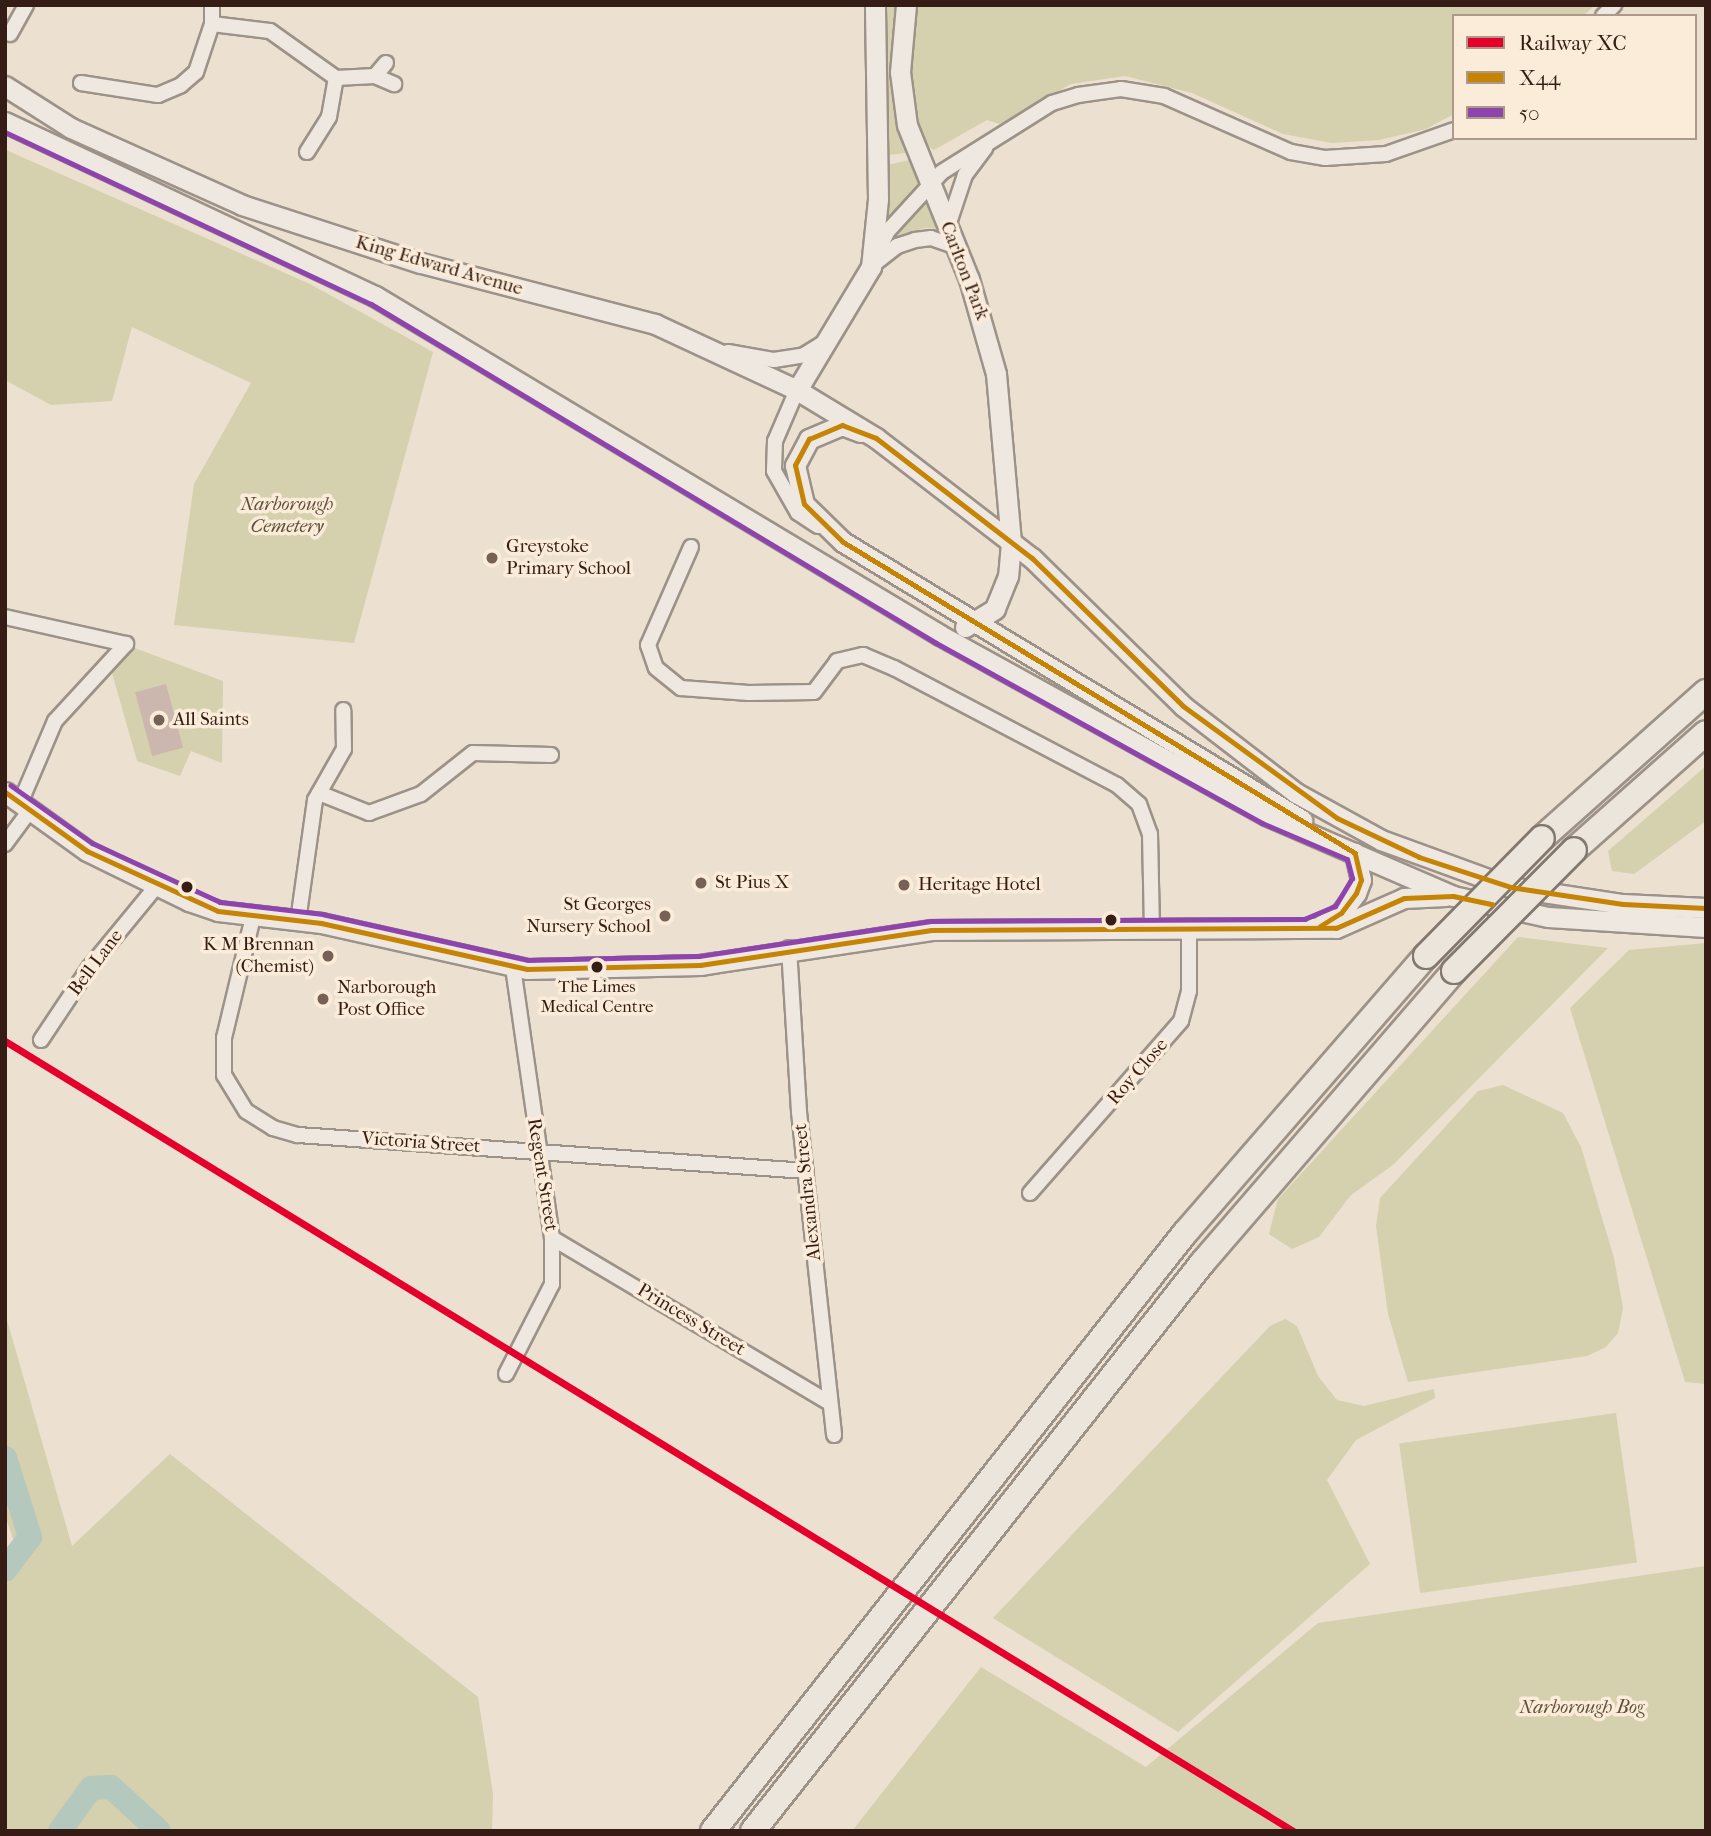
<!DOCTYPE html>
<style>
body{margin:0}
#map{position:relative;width:1711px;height:1836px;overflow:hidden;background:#ece0d0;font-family:"IM FELL French Canon",serif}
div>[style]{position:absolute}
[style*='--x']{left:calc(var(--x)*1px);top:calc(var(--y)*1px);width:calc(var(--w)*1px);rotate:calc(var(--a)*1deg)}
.green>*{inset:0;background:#d5d0ad;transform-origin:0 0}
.river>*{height:24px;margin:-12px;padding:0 12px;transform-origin:12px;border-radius:12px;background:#b5c8be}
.building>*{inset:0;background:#ccb7af;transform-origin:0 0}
.roads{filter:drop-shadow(2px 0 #9c9288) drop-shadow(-2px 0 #9c9288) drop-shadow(0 2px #9c9288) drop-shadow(0 -2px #9c9288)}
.street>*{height:14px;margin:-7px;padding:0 7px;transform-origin:7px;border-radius:7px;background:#efe8e1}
.secondary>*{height:19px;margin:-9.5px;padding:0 9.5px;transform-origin:9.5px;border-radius:9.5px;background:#efe8e1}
.highway>*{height:24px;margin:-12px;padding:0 12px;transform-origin:12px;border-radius:12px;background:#ece5dc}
.bridges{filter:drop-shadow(2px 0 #82786f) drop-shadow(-2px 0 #82786f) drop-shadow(0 2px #82786f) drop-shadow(0 -2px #82786f)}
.highway-bridge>*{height:24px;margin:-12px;padding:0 12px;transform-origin:12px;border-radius:12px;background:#ece5dc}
.bus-1>*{height:5px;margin:-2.5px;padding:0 2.5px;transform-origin:2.5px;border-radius:2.5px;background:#c68405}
.bus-2>*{height:5px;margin:-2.5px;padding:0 2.5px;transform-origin:2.5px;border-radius:2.5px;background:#8e44ad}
.rail-1>*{height:7px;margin:-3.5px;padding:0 3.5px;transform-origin:3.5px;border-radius:3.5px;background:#e4002b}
.dots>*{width:19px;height:19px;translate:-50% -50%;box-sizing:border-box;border:4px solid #faecd9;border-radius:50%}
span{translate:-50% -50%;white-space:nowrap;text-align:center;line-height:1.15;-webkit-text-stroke:7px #faecd9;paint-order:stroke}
.bus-label{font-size:17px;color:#351d15}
.street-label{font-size:19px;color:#351d15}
.park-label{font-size:19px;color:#604f3a;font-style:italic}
.poi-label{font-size:19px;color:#351d15}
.left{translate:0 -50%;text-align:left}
.right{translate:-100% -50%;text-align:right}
.frame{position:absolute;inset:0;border:7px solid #351d15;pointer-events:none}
.legend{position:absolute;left:1452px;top:14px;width:245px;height:126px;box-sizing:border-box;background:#faecd9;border:2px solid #ab998b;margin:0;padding:9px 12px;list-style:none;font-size:21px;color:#351d15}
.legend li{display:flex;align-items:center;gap:14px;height:35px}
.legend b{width:35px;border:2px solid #ab998b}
</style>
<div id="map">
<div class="green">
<div style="clip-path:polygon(884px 5px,898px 5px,900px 131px,906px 153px,888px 155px)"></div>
<div style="clip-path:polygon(911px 5px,1595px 5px,1583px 16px,1454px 16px,1454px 114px,1426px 129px,1379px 140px,1332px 143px,1283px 134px,1192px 93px,1125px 76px,1071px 84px,1000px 124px,987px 120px,934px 150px,924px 144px,910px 81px)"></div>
<div style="clip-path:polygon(6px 150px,310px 284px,433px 352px,354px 643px,174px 625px,194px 484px,251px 383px,132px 327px,112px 401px,51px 405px,5px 380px)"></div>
<div style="clip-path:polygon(909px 160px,921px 186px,884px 232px,888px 165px)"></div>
<div style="clip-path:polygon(923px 196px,939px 229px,924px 228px,894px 239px)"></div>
<div style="clip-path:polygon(132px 647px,223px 681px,222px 763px,191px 751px,180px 776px,137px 761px,112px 673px)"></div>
<div style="clip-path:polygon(1706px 766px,1706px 821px,1634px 874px,1612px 871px,1608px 851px)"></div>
<div style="clip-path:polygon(1518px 937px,1608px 948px,1394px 1164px,1350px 1196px,1319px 1237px,1292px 1249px,1269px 1234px,1278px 1199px)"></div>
<div style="clip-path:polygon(1706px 943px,1706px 1384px,1685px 1382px,1570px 1008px,1629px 950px)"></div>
<div style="clip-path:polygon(1503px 1085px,1563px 1113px,1581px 1147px,1614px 1258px,1623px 1308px,1618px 1333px,1606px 1347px,1587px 1356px,1408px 1382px,1388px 1314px,1376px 1226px,1380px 1198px,1478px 1091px)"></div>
<div style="clip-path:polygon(5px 1313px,72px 1546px,170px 1454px,478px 1697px,493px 1794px,492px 1831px,5px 1831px,5px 1550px,14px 1542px,5px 1515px)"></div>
<div style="clip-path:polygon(1285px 1319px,1297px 1326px,1318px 1376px,1337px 1400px,1364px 1406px,1434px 1389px,1435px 1398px,1356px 1440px,1327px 1480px,1370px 1564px,1178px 1732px,993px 1618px,1270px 1326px)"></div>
<div style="left:1616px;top:1413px;width:151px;height:219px;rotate:82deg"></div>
<div style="clip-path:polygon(1706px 1566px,1706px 1831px,852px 1831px,981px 1667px,1146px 1767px,1318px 1623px)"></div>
</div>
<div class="river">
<div style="--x:5;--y:1458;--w:83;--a:72.4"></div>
<div style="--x:30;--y:1537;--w:41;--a:127.1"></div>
<div style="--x:60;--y:1831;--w:53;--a:-54.2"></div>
<div style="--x:91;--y:1788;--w:20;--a:-3"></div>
<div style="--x:111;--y:1787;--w:65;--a:42.5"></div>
</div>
<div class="building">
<div style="left:166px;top:684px;width:66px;height:32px;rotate:75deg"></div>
</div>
<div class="roads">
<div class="street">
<div style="--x:1603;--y:16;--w:16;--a:-45"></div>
<div style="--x:212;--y:24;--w:58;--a:6.9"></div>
<div style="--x:270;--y:31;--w:81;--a:35.5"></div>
<div style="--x:336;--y:78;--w:39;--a:-3"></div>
<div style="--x:375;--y:76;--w:21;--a:23"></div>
<div style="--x:10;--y:34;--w:33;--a:-61"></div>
<div style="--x:375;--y:76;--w:17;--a:-50"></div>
<div style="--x:81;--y:83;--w:78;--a:8.9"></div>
<div style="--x:158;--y:95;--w:25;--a:-23"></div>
<div style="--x:181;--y:85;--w:20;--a:-41"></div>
<div style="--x:196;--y:72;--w:51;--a:-71.6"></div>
<div style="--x:212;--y:24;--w:19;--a:-90"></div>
<div style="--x:307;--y:152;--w:41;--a:-57.8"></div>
<div style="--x:329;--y:117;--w:40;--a:-80"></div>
<div style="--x:948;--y:226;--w:54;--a:-71.6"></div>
<div style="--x:965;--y:175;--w:34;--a:-53"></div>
<div style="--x:876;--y:256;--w:26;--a:-65"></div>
<div style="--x:887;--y:232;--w:81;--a:-47.5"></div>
<div style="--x:942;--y:172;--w:130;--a:-32.1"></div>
<div style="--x:1052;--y:103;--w:27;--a:-17"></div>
<div style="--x:1078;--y:95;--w:43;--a:-7.9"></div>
<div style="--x:1121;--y:89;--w:44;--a:9.2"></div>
<div style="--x:1164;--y:96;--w:139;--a:23.8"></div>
<div style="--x:1291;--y:152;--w:35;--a:10"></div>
<div style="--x:1325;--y:158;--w:61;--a:-3.8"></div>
<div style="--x:1386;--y:154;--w:72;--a:-19.4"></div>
<div style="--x:874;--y:264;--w:29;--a:-38"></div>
<div style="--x:897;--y:246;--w:19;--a:-18"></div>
<div style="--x:915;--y:240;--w:16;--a:-7"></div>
<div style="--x:931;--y:238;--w:24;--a:19"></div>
<div style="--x:728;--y:352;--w:47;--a:9.9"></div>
<div style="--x:774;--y:360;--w:30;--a:-9"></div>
<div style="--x:804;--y:355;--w:22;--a:-32"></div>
<div style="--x:797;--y:390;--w:56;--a:113.3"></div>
<div style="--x:775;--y:441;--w:30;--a:92"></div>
<div style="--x:774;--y:471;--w:48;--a:60.3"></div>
<div style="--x:798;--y:513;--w:24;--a:33"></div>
<div style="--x:691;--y:547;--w:107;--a:113.7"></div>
<div style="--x:648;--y:645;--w:24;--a:71"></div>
<div style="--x:656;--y:668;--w:32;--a:39"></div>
<div style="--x:681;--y:688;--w:68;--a:4.2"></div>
<div style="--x:749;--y:693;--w:65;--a:-0.9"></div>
<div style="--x:814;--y:692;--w:39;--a:-53"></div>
<div style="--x:837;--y:661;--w:27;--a:-13"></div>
<div style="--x:863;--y:655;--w:34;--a:23"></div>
<div style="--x:894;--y:668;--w:252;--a:27.7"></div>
<div style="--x:1117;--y:785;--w:29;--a:41"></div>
<div style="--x:1139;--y:804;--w:32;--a:70"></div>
<div style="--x:1150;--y:834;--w:92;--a:88.8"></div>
<div style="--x:5;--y:617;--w:124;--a:12.6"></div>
<div style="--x:319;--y:793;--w:54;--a:21.8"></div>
<div style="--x:369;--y:813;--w:55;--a:-20.1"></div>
<div style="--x:421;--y:794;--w:66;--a:-38.3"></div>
<div style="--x:473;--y:753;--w:78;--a:1.5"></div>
<div style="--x:21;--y:801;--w:87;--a:-67"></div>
<div style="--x:55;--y:721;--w:105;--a:-47.3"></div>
<div style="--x:5;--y:844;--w:44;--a:-53.4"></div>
<div style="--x:253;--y:917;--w:124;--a:103.5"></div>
<div style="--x:224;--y:1038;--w:37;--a:90"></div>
<div style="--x:224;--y:1075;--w:42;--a:58.6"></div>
<div style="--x:246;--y:1111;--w:32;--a:32"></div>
<div style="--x:273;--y:1128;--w:26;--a:16"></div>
<div style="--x:298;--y:1135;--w:509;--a:4.05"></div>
<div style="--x:298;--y:921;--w:122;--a:-82"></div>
<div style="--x:315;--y:800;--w:59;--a:-60.4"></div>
<div style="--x:344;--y:749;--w:39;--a:-91"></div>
<div style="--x:789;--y:948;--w:164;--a:86.5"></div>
<div style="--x:799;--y:1112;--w:325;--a:83.8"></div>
<div style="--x:41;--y:1040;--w:87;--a:-56.3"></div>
<div style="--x:89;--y:968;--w:104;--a:-50.5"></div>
<div style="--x:1030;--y:1193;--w:229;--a:-48.7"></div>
<div style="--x:1181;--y:1021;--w:31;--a:-75"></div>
<div style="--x:1189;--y:991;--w:65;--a:-90"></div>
<div style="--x:552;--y:1238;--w:323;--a:30.7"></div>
<div style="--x:506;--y:1374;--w:101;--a:-62.9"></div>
<div style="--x:552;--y:1284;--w:46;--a:-90"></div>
<div style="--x:552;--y:1238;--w:274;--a:-98.2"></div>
</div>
<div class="secondary">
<div style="--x:906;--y:5;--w:67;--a:95.1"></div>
<div style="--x:900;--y:72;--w:53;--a:82.5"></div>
<div style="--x:907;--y:125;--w:166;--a:68.1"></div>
<div style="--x:969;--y:279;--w:99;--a:74.1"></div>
<div style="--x:996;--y:374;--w:170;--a:84.9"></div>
<div style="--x:1011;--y:543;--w:33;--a:95"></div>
<div style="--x:1008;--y:576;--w:35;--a:112"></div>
<div style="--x:995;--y:609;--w:35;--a:149"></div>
<div style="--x:5;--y:86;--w:78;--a:32.5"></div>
<div style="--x:71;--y:128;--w:188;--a:24.2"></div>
<div style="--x:242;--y:205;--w:188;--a:18"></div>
<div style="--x:421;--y:263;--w:242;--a:14.6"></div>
<div style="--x:655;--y:324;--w:157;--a:24.9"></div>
<div style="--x:797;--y:390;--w:92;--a:31.3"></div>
<div style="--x:876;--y:438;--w:197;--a:37.6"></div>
<div style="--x:1032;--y:558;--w:211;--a:44.4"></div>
<div style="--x:1183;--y:706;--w:143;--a:37.6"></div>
<div style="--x:1296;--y:793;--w:97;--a:28.9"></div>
<div style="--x:1381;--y:840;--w:137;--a:20"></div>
<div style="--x:1510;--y:887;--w:114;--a:8.6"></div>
<div style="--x:1623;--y:904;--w:83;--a:2.8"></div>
<div style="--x:5;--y:122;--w:409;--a:25.2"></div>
<div style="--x:375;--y:296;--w:659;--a:30.96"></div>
<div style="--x:940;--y:635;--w:372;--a:28.9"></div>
<div style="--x:1266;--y:815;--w:204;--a:23.4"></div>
<div style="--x:1453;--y:896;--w:97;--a:12.5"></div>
<div style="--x:1548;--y:917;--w:158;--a:3.6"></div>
<div style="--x:797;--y:390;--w:144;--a:-59"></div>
<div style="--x:871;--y:267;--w:68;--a:-84.1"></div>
<div style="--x:878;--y:199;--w:194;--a:-90.9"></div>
<div style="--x:860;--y:432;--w:19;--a:-159"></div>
<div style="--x:842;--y:425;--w:36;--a:157"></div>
<div style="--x:809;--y:439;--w:30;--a:118"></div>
<div style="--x:795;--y:465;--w:40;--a:77"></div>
<div style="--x:804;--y:504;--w:54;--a:44.3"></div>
<div style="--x:843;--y:542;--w:537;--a:31.2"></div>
<div style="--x:5;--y:792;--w:101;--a:35.7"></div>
<div style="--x:87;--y:851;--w:114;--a:26.1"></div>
<div style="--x:189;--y:901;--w:31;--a:19"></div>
<div style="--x:218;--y:911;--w:104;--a:6.6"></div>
<div style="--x:321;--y:923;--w:211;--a:12.6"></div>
<div style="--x:527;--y:969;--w:173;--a:-1.3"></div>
<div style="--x:700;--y:965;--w:234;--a:-8.6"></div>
<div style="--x:931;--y:930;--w:405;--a:-0.3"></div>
<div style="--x:1336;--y:928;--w:74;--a:-23.8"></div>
<div style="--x:1404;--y:898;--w:42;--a:-2.7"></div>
<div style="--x:1320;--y:926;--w:25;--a:-32"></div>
<div style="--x:1341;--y:913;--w:25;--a:-53"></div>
<div style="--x:1356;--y:893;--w:14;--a:-69"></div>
<div style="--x:1361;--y:880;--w:28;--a:-103"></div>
</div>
<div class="highway">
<div style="--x:1542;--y:838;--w:220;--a:-41.7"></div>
<div style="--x:1574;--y:850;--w:176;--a:-41.6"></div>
<div style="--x:713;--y:1831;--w:762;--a:-51.72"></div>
<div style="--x:1185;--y:1233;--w:367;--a:-49"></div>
<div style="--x:753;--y:1831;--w:725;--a:-51.66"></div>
<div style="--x:1203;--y:1262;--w:384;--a:-49.2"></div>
</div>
</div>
<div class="bridges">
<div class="highway-bridge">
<div style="--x:1426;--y:956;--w:165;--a:-45.5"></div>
<div style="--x:1454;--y:971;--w:170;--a:-45.2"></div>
</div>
</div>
<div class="bus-1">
<div style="--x:5;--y:792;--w:101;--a:35.7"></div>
<div style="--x:87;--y:851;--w:144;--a:24.6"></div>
<div style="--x:218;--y:911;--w:104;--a:6.6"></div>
<div style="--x:321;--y:923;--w:211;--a:12.6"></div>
<div style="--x:527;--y:969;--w:173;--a:-1.3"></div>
<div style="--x:700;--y:965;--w:234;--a:-8.6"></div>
<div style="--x:931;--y:930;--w:405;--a:-0.3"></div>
<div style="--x:1336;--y:928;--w:74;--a:-23.8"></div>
<div style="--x:1404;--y:898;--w:49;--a:-2.3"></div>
<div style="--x:1453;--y:896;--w:40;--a:12"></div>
<div style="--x:1320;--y:926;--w:25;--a:-32"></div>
<div style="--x:1341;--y:913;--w:25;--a:-53"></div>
<div style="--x:1356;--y:893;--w:14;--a:-69"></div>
<div style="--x:1361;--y:880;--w:28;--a:-103"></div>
<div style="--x:1355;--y:853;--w:599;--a:-148.72"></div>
<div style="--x:843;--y:542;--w:54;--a:-135.7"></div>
<div style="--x:804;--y:504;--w:40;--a:-103"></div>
<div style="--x:795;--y:465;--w:30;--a:-62"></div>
<div style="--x:809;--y:439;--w:36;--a:-23"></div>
<div style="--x:842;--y:425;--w:36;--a:21"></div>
<div style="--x:876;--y:438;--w:197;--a:37.6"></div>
<div style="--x:1032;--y:558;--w:211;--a:44.4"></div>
<div style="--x:1183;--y:706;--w:190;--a:36"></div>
<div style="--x:1337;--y:818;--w:91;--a:25.4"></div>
<div style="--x:1419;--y:857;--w:96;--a:18.2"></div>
<div style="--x:1510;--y:887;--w:114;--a:8.6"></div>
<div style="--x:1623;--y:904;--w:83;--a:2.8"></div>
</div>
<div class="bus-2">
<div style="--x:5;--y:132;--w:404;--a:25.2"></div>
<div style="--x:371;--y:304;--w:659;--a:30.96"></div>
<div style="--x:936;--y:643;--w:372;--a:28.9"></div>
<div style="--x:1262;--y:823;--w:92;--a:23"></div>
<div style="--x:1347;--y:859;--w:20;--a:75"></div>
<div style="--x:1352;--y:878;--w:33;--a:121"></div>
<div style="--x:1335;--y:906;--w:33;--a:157"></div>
<div style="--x:1305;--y:919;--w:374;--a:179.7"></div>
<div style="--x:931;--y:921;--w:235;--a:171.4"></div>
<div style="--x:699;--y:956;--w:171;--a:178.7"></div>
<div style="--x:528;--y:960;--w:210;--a:-167.4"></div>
<div style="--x:323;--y:914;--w:104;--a:-173.4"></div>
<div style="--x:220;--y:902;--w:141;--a:-155.3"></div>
<div style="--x:92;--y:843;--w:100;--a:-144.7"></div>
</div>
<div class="rail-1">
<div style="--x:5;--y:1041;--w:1511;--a:31.52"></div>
</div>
<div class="dots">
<div style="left:492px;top:558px;background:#756156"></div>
<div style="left:159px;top:720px;background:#756156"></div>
<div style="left:701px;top:883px;background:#756156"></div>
<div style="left:904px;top:885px;background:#756156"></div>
<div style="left:187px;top:887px;background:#351d15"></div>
<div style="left:665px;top:916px;background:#756156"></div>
<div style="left:1111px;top:920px;background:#351d15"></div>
<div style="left:328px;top:956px;background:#756156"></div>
<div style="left:597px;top:967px;background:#351d15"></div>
<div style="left:323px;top:999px;background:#756156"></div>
</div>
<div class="bus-label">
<span style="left:597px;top:997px">The Limes<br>Medical Centre</span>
</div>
<div class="street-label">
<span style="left:439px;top:266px;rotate:16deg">King Edward Avenue</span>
<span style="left:964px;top:271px;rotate:69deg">Carlton Park</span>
<span style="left:96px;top:963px;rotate:-53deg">Bell Lane</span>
<span style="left:1138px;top:1072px;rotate:-49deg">Roy Close</span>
<span style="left:421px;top:1143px;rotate:4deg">Victoria Street</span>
<span style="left:542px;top:1175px;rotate:81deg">Regent Street</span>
<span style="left:808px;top:1192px;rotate:-96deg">Alexandra Street</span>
<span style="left:691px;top:1320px;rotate:31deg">Princess Street</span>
</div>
<div class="park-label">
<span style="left:287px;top:516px">Narborough<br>Cemetery</span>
<span style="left:1582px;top:1708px">Narborough Bog</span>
</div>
<div class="poi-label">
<span class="left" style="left:506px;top:558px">Greystoke<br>Primary School</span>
<span class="left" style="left:173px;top:720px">All Saints</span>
<span class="left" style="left:715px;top:883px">St Pius X</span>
<span class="left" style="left:918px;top:885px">Heritage Hotel</span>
<span class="right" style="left:651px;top:916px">St Georges<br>Nursery School</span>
<span class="right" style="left:314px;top:956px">K M Brennan<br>(Chemist)</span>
<span class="left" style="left:337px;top:999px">Narborough<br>Post Office</span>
</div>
<div class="frame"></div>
<ul class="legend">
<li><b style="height:9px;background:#e4002b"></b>Railway XC</li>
<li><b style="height:9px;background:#c68405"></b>X44</li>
<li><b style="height:9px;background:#8e44ad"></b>50</li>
</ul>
</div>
